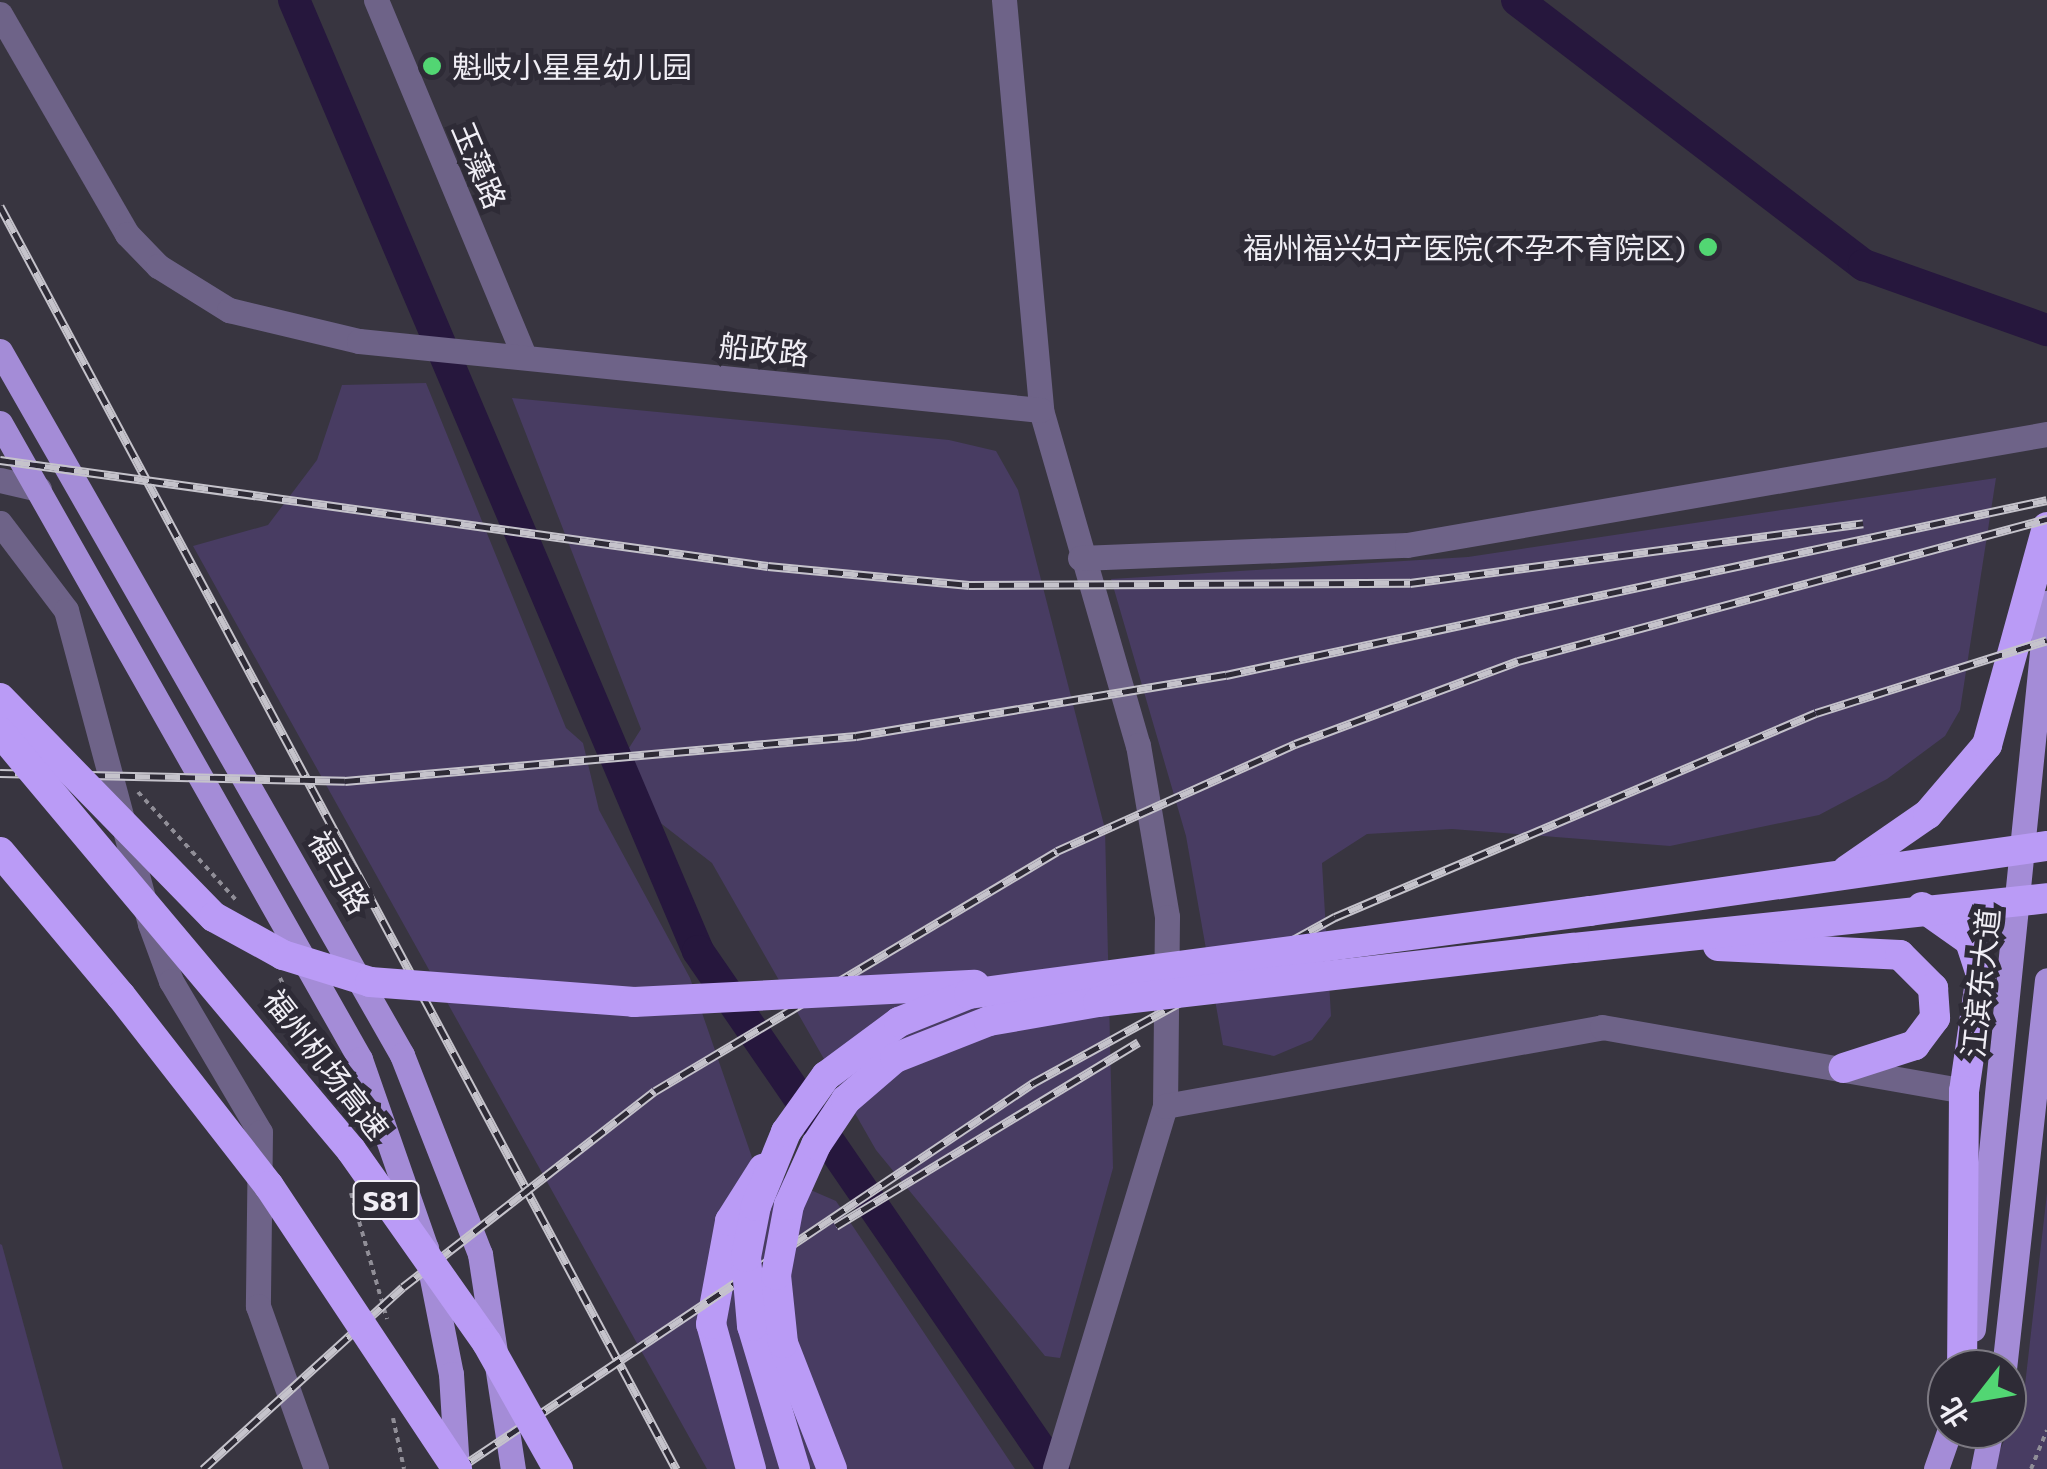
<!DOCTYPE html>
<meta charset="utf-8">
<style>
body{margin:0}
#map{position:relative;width:2047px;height:1469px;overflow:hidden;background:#383540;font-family:Commissioner,"Noto Sans SC",sans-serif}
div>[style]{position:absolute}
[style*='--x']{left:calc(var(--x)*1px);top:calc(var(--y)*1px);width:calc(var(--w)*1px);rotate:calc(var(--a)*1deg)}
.green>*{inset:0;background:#483c62}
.river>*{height:32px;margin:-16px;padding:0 16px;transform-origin:16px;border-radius:16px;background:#26173d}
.path>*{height:4px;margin-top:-2px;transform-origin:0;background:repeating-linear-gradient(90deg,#908e97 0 5px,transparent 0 10px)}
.minor>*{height:25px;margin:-12.5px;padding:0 12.5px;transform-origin:12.5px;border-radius:12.5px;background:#6e6388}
.major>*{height:25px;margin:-12.5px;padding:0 12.5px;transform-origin:12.5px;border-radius:12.5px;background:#a48cd7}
.highway>*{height:30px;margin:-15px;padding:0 15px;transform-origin:15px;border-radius:15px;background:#ba9bf6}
.rail>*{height:9px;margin-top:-4.5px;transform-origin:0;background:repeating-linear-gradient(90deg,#2e2b36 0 15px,#c5c3cb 0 30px);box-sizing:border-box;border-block:2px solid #c5c3cb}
.highway-bridge>*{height:30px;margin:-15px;padding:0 15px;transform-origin:15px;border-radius:15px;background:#ba9bf6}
.dots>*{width:28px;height:28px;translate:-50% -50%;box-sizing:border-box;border:5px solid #2e2b36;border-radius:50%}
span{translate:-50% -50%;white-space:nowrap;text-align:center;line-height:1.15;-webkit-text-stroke:10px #2e2b36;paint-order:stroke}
.shield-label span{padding:2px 8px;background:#2e2b36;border:2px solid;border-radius:8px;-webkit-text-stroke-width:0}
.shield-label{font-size:28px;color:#f0eef5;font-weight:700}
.poi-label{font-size:30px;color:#f0eef5}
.left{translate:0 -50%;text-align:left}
.right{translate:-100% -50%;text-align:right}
.street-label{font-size:30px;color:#f0eef5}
.north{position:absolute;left:1927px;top:1349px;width:100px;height:100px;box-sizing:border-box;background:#2e2b36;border:2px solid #7c7982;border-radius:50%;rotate:239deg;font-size:28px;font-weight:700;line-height:40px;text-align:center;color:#f0eef5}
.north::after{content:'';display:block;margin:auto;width:35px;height:45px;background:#52d673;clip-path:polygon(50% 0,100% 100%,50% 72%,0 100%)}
</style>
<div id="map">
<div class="green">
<div style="clip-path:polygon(426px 383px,566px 728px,583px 743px,599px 810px,690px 978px,755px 1166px,836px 1201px,1015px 1469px,707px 1469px,193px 546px,268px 525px,317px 460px,342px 385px)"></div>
<div style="clip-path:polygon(512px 398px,949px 440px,996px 451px,1018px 490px,1105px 829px,1113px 1168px,1060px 1358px,1045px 1356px,876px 1150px,712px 863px,658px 821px,629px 748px,641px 729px)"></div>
<div style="clip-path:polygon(1996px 478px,1960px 710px,1945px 736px,1887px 779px,1819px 815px,1670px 846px,1452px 829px,1367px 834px,1322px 863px,1331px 1016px,1312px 1040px,1274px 1056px,1223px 1045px,1186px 836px,1111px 579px,1468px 557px)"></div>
<div style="clip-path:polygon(2047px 1193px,2047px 1469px,1992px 1469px,2024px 1394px)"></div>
<div style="clip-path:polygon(0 1244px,2px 1245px,63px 1469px,0 1469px)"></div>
</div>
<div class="river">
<div style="--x:294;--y:0;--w:1033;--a:66.98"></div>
<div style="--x:698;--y:951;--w:629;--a:55.5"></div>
<div style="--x:1517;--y:0;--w:437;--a:37.4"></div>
<div style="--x:1864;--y:265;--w:194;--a:19.6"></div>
</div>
<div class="path">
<div style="--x:138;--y:792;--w:146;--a:47.8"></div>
<div style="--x:280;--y:978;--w:125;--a:63.8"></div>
<div style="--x:351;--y:1193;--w:131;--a:74.1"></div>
<div style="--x:393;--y:1418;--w:52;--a:77.8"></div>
<div style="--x:2031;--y:1469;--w:42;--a:-67.7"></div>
</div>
<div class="minor">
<div style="--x:376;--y:0;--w:385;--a:67.4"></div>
<div style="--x:1004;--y:0;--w:412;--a:84.8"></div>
<div style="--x:1041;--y:410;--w:349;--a:73.9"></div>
<div style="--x:1138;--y:745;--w:174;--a:80.4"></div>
<div style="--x:1167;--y:917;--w:189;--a:90.6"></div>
<div style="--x:1165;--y:1106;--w:379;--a:106.9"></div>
<div style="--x:0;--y:14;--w:254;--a:60"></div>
<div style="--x:127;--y:234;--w:45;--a:45.9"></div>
<div style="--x:158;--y:266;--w:84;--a:31.8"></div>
<div style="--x:229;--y:310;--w:134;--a:13.4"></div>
<div style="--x:359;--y:341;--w:685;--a:5.78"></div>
<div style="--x:0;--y:480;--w:40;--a:13"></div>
<div style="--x:0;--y:523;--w:109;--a:52.8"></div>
<div style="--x:66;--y:610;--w:325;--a:75"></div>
<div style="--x:150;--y:924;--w:61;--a:69.8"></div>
<div style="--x:171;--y:981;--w:175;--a:59.5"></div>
<div style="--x:260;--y:1132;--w:174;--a:90.7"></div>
<div style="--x:258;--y:1306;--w:173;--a:70.4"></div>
<div style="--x:1080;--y:558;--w:327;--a:-2.3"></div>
<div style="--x:1407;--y:545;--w:650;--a:-9.84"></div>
<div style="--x:1165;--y:1106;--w:444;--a:-10.2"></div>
<div style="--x:1602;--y:1027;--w:368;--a:10"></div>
</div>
<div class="major">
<div style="--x:0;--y:351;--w:811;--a:60.27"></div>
<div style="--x:402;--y:1055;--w:214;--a:68.6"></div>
<div style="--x:480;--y:1254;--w:218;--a:81.3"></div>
<div style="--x:0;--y:423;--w:731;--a:60.49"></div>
<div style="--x:360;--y:1059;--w:200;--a:70.8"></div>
<div style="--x:426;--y:1248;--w:128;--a:78.8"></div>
<div style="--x:451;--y:1374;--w:95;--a:86.4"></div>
<div style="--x:1973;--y:1329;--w:730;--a:-84.18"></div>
<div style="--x:2004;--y:1369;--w:391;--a:-83.7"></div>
<div style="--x:1936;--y:1469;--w:42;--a:-70.7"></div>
<div style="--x:1983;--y:1469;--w:41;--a:-78.7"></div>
</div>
<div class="highway">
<div style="--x:0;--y:852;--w:188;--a:50"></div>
<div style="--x:1847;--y:870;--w:98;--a:-34.7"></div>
<div style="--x:1928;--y:814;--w:91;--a:-49.5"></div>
<div style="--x:1987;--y:745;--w:226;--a:-74.6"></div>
<div style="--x:1922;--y:907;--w:59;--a:35.3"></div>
<div style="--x:1970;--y:941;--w:36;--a:72"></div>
<div style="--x:1981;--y:975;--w:117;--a:98.3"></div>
<div style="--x:1964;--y:1091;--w:278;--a:90.4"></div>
<div style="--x:1590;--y:911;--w:462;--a:-8.1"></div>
<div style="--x:1718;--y:946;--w:182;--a:2.8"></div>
<div style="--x:1900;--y:955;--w:47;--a:45"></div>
<div style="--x:1933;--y:988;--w:30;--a:86"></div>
<div style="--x:1935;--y:1018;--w:34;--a:127"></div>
<div style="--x:1915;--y:1045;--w:75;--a:162.1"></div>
<div style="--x:1574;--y:948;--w:476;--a:-6"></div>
<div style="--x:751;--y:1469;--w:150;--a:-105.4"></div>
<div style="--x:711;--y:1324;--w:105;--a:-79.5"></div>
<div style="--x:730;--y:1221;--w:62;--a:-57.6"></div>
</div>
<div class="rail">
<div style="--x:0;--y:206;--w:1433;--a:61.84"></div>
<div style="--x:0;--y:460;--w:775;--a:7.86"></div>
<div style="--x:768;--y:566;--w:202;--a:5.4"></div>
<div style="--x:969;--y:585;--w:441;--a:-0.3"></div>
<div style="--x:1410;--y:583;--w:457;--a:-7.5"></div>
<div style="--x:0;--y:773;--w:345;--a:1.3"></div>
<div style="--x:345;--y:781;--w:513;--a:-5.03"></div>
<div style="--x:856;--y:736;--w:375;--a:-9.4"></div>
<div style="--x:1226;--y:675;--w:839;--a:-12.03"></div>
<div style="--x:836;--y:1226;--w:354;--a:-31.3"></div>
<div style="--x:203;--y:1469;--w:270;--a:-42.3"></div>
<div style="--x:403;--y:1287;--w:319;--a:-37.9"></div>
<div style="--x:655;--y:1091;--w:468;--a:-30.8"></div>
<div style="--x:1057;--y:851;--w:261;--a:-24.2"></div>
<div style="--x:1295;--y:744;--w:238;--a:-20.4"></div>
<div style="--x:1518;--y:661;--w:548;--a:-15.03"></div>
<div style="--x:458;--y:1469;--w:693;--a:-33.87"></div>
<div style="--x:1033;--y:1083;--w:345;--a:-28.8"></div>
<div style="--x:1335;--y:917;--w:522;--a:-22.98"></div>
<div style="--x:1816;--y:713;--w:242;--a:-17.5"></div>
</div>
<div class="highway-bridge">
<div style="--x:0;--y:698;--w:306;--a:45.7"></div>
<div style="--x:214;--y:917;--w:79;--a:28.8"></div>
<div style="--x:283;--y:955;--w:91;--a:17.2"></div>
<div style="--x:370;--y:982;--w:265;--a:4.3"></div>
<div style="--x:634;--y:1002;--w:341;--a:-2.9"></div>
<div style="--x:0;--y:732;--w:546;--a:49.98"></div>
<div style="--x:351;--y:1150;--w:236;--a:54.8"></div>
<div style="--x:487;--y:1343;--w:145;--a:60.6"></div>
<div style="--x:121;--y:996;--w:241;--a:52.1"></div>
<div style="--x:269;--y:1186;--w:340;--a:56.4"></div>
<div style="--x:795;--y:1469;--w:149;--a:-106.7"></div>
<div style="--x:752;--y:1326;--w:69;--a:-95"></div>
<div style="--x:746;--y:1257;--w:52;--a:-78.9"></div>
<div style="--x:756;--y:1206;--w:80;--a:-67.9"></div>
<div style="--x:786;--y:1132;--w:69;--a:-54.5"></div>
<div style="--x:826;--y:1076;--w:91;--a:-36.5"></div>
<div style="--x:899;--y:1022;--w:75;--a:-21.8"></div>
<div style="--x:969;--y:994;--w:627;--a:-7.61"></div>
<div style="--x:832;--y:1469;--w:135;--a:-111.3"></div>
<div style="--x:783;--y:1343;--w:68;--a:-95.9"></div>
<div style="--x:776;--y:1275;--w:71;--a:-79.5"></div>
<div style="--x:789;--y:1205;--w:66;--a:-65.8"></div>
<div style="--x:816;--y:1145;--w:54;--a:-56.3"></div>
<div style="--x:846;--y:1100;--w:65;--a:-40.6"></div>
<div style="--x:895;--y:1058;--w:101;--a:-21.5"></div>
<div style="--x:989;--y:1021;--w:111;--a:-9.9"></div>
<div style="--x:1098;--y:1002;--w:479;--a:-6.5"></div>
</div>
<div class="dots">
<div style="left:432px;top:66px;background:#52d673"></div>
<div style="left:1708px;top:247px;background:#52d673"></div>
</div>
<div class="shield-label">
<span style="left:386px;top:1200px">S81</span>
</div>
<div class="poi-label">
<span class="left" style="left:452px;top:66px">魁岐小星星幼儿园</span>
<span class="right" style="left:1686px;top:247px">福州福兴妇产医院(不孕不育院区)</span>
</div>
<div class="street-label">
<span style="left:480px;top:165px;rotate:67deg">玉藻路</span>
<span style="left:764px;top:349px;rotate:6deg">船政路</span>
<span style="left:340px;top:872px;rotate:60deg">福马路</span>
<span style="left:1980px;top:983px;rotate:-84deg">江滨东大道</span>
<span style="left:327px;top:1064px;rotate:52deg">福州机场高速</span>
</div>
<div class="north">北</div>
</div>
